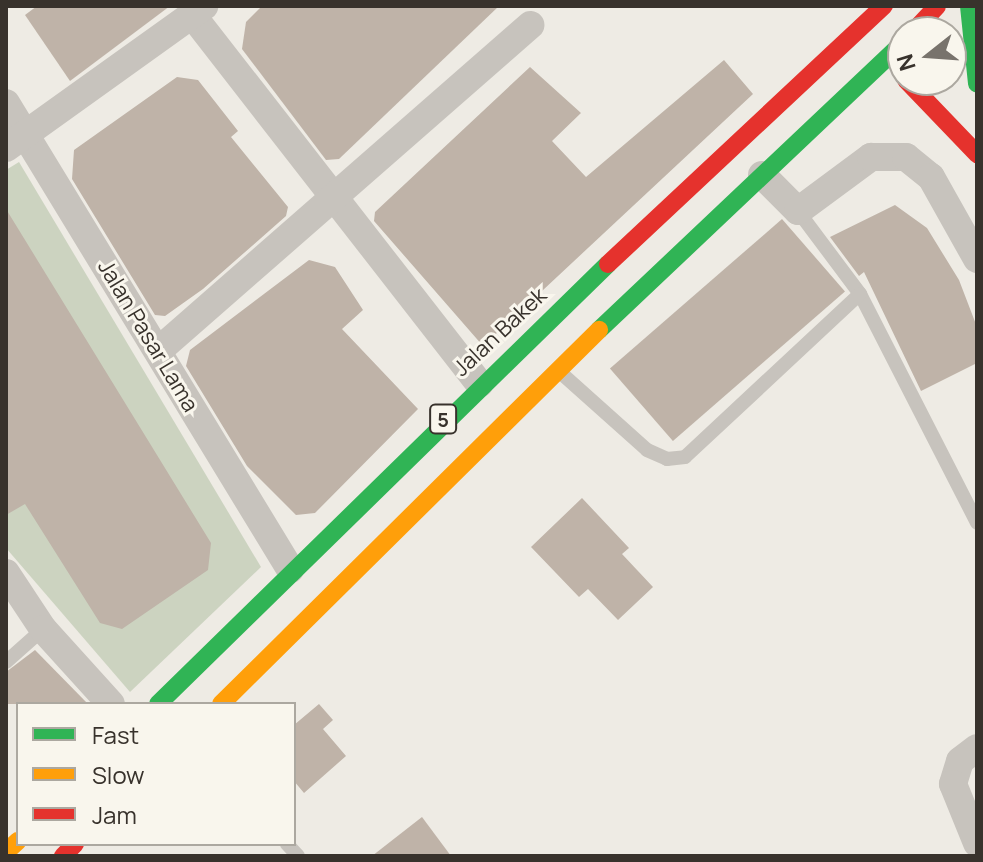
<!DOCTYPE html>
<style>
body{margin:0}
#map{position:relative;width:983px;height:862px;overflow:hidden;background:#eeebe4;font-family:Manrope,sans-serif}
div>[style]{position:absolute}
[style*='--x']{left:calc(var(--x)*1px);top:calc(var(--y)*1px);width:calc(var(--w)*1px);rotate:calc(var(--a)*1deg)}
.green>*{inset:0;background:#ccd3c0}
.building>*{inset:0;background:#bfb3a8;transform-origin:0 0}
.lane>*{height:14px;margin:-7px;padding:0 7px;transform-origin:7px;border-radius:7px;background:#c7c3bd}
.street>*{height:28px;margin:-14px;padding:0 14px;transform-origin:14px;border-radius:14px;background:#c7c3bd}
.fast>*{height:18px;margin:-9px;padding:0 9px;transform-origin:9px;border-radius:9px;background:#30b455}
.slow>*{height:18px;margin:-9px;padding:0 9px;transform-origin:9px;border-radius:9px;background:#ff9f0a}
.jam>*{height:18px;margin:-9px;padding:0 9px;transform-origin:9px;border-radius:9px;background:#e5322d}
span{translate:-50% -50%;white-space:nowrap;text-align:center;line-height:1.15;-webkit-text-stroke:6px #f9f6ed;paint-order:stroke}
.shield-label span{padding:2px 6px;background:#f9f6ed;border:2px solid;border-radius:6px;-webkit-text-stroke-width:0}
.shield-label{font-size:20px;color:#38322c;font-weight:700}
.street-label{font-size:22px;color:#38322c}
.frame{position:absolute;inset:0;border:8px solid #38322c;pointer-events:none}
.legend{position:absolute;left:16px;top:702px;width:280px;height:144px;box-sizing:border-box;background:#f9f6ed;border:2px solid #aca8a0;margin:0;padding:10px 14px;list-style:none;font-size:24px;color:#38322c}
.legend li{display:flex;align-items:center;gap:16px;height:40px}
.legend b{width:40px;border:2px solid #aca8a0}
.north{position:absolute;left:887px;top:16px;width:80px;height:80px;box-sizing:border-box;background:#f9f6ed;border:2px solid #aca8a0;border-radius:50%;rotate:253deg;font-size:22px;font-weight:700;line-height:32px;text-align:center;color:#38322c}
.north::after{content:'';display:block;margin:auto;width:28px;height:36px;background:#78736c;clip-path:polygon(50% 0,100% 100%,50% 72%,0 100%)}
</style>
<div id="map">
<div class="green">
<div style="clip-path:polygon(19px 162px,261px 567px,130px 692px,6px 548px,6px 170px)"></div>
</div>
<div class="building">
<div style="clip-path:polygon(37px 6px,170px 6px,70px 81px,25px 15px)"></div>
<div style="clip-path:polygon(262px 6px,499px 6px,339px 159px,326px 160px,242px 49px,246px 22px)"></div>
<div style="clip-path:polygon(724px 60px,753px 94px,483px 346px,374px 221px,375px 212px,530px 67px,581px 113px,552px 141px,586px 177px)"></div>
<div style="clip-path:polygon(177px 77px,198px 80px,238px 131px,231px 137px,288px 207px,286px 216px,203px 289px,165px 316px,155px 315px,72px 179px,74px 150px)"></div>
<div style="clip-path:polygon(895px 205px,927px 228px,959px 280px,977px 327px,977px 363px,921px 391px,864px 272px,859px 276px,830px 237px)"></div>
<div style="clip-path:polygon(6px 209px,211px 543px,208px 570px,122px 629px,100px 623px,25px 504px,6px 515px)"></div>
<div style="left:782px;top:219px;width:96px;height:228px;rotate:49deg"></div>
<div style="clip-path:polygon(309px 260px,335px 267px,363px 310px,342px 329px,418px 409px,315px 513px,296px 515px,247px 466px,186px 366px,190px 350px)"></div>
<div style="clip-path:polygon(582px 498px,629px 548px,622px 554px,653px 587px,618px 620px,588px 589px,579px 597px,531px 547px)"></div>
<div style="clip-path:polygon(35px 650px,88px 704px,6px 704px,6px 672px)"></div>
<div style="clip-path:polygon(319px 704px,333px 720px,323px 729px,346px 756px,304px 793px,294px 781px,294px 725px)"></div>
<div style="clip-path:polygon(422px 817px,451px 856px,372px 856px)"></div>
</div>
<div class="lane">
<div style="--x:798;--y:211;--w:104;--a:53.2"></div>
<div style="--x:860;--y:294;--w:257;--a:62.9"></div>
<div style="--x:561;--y:373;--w:115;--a:41.8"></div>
<div style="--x:647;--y:450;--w:22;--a:24"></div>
<div style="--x:667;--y:459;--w:18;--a:-6"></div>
<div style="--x:685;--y:457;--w:239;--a:-43"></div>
<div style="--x:6;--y:662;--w:50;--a:-41.7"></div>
<div style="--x:287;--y:844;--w:16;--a:47"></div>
</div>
<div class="street">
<div style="--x:193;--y:16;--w:466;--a:52.1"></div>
<div style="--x:6;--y:103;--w:546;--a:58.64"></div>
<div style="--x:6;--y:148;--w:244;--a:-35.6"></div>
<div style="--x:762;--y:175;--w:51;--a:45"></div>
<div style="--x:798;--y:211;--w:91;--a:-36.5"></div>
<div style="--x:871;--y:157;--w:35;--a:0"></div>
<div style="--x:906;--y:157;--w:32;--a:39"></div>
<div style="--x:931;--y:177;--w:94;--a:60.7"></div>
<div style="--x:158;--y:351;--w:495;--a:-41.2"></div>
<div style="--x:6;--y:573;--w:67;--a:56.5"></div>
<div style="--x:43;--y:629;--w:101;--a:47.8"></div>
<div style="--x:977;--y:748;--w:21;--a:143"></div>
<div style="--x:960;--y:761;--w:24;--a:107"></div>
<div style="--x:953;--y:784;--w:64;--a:67.9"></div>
</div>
<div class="fast">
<div style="--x:969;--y:6;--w:78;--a:84.1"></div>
<div style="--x:599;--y:330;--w:418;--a:-43.4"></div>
<div style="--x:158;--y:704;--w:629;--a:-44.36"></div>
</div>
<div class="slow">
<div style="--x:221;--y:704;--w:532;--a:-44.7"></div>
<div style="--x:6;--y:852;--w:16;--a:-43"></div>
</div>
<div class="jam">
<div style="--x:913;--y:32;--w:35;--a:-47"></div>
<div style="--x:906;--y:80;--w:103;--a:46.2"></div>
<div style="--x:608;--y:264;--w:378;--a:-43.1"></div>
<div style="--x:63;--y:856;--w:17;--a:-45"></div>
</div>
<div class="shield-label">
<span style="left:443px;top:419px">5</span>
</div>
<div class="street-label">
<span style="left:500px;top:332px;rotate:-43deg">Jalan Bakek</span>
<span style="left:148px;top:336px;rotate:59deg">Jalan Pasar Lama</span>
</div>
<div class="frame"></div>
<ul class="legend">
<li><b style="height:10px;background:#30b455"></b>Fast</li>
<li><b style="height:10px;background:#ff9f0a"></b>Slow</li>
<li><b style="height:10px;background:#e5322d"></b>Jam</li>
</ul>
<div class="north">N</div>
</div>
